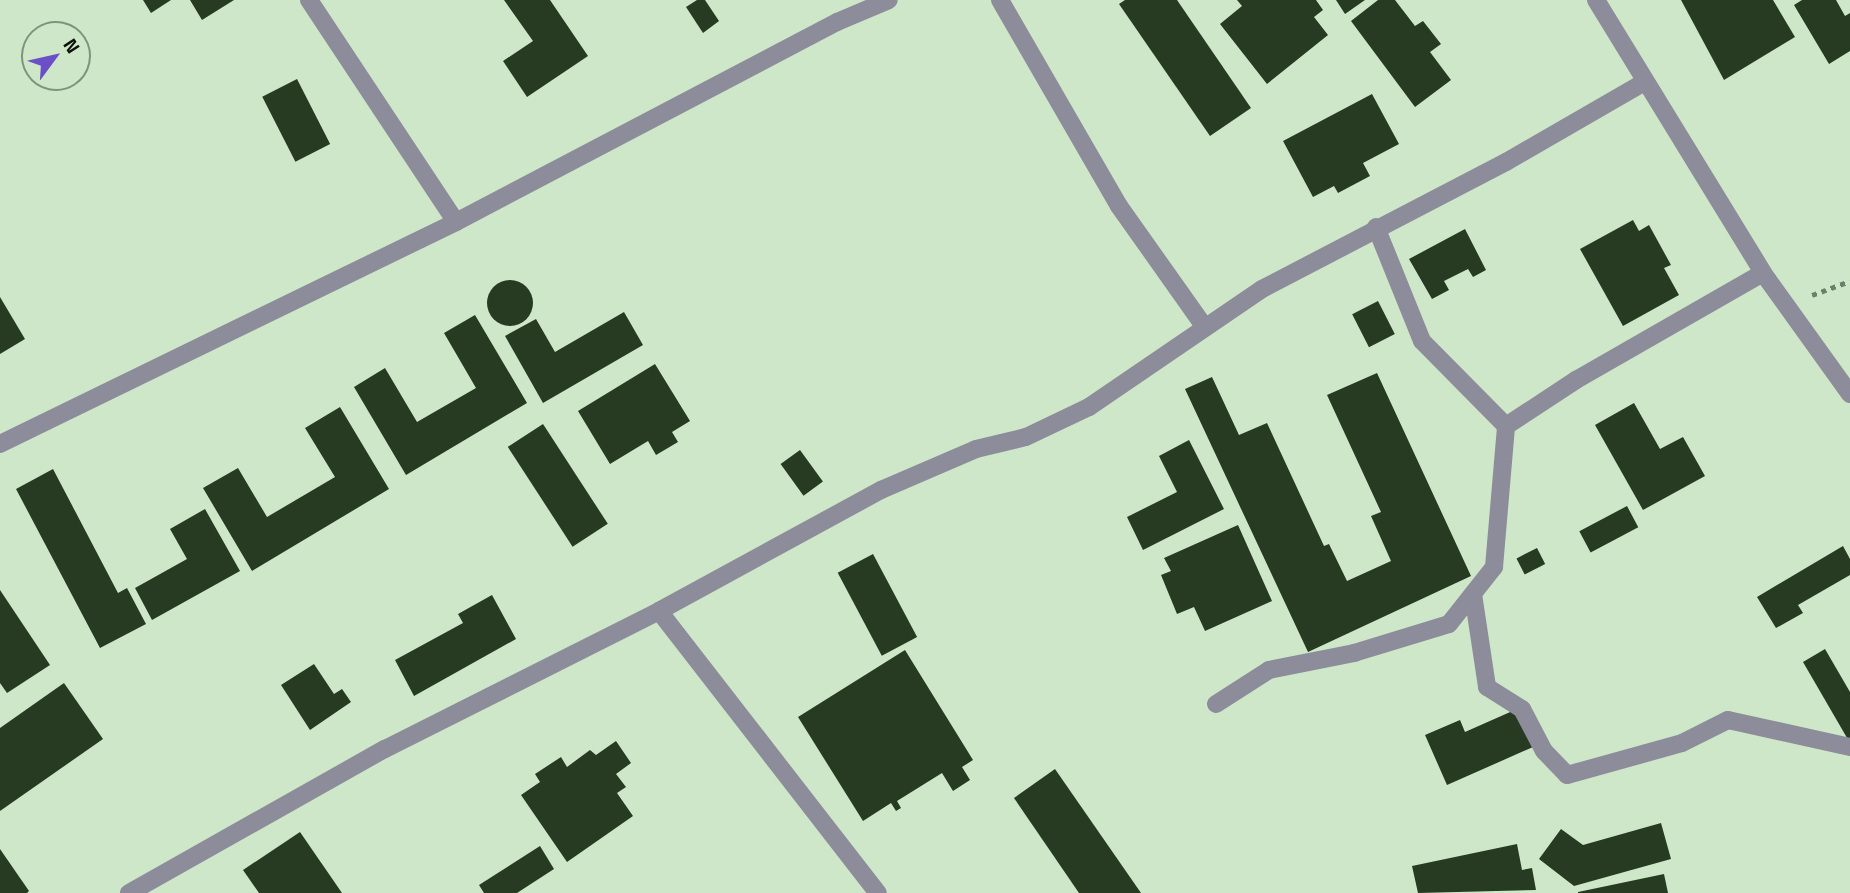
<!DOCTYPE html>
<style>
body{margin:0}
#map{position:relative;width:1850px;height:893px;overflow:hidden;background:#cee7c9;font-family:"Titillium Web",sans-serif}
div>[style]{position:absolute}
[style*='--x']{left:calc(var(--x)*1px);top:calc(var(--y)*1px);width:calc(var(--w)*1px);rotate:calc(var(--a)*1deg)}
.building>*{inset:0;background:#273a22;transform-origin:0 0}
.round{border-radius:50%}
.path>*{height:4.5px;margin-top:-2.25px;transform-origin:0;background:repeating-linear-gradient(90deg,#6d7e6a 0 5px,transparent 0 10px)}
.minor>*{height:18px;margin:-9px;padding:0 9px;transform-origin:9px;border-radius:9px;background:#8d8c9b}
span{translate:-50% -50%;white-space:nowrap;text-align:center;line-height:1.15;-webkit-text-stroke:7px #cee7c9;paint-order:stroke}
.north{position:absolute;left:21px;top:21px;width:70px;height:70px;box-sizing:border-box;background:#cee7c9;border:2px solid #80927c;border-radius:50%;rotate:57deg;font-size:19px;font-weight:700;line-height:28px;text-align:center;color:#0b1309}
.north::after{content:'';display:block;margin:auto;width:24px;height:32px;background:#6b4fc8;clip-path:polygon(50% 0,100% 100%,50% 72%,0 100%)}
</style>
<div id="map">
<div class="building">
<div style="clip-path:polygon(143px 0,171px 0,151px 13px)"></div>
<div style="clip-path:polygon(190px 0,234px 0,202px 20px)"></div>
<div style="clip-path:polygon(504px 0,550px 0,588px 56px,527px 97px,503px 61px,533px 41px)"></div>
<div style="clip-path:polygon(697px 0,705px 0,719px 21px,703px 33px,686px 7px)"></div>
<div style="clip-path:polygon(1125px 0,1177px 0,1251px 108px,1210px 136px,1119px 4px)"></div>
<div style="clip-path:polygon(1237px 0,1316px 0,1323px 10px,1314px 17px,1328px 35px,1267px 84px,1220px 24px,1242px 6px)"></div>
<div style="clip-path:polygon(1336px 0,1365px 0,1345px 14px)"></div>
<div style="clip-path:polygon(1378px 0,1395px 0,1415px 26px,1423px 21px,1441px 44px,1430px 52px,1451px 80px,1415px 107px,1351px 21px)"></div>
<div style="clip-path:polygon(1681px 0,1773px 0,1795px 37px,1724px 80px)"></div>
<div style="clip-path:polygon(1802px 0,1836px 0,1845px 16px,1850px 13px,1850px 51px,1829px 64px,1794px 5px)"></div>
<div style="left:297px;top:79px;width:73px;height:39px;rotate:63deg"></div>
<div style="clip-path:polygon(1372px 94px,1399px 144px,1363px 163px,1370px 176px,1338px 193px,1334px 186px,1313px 197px,1283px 141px)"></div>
<div style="clip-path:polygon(1633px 220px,1639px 231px,1649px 225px,1671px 265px,1664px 268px,1679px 295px,1623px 326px,1580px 249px)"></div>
<div style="clip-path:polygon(1465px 229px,1486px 270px,1473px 277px,1468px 269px,1444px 281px,1449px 290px,1432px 299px,1409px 259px)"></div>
<div class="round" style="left:487px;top:280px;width:46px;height:46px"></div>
<div style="clip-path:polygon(0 297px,25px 339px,0 354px)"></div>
<div style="left:1378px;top:301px;width:37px;height:29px;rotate:63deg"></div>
<div style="clip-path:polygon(624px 312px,643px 345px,543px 403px,505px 336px,536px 319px,555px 352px)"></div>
<div style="clip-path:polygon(475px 315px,527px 403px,406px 475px,354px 387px,385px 368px,417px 422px,476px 388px,444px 333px)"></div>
<div style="clip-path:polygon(655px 364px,690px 421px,672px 432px,678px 442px,656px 455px,648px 441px,610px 464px,578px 411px)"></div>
<div style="clip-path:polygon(1377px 373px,1471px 576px,1308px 652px,1185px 389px,1212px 377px,1239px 435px,1267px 423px,1324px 546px,1329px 544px,1347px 581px,1391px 561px,1371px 516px,1381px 512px,1327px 395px)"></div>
<div style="clip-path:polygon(1634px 403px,1660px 449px,1683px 437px,1705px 476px,1643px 510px,1595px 425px)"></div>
<div style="clip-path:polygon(340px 407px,389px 489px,252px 571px,203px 488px,238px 468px,267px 517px,335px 477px,305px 428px)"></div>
<div style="left:543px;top:424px;width:119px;height:42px;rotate:57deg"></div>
<div style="clip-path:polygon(1189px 440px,1224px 509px,1143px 550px,1127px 517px,1177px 492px,1159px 456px)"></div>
<div style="left:800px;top:450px;width:39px;height:24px;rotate:54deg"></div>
<div style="clip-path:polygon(53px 469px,118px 593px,127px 588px,146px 624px,100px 648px,16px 489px)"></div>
<div style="left:1627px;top:506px;width:24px;height:54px;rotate:62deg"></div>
<div style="clip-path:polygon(205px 509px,240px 571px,152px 620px,135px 588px,187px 559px,170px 529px)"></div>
<div style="clip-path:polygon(1238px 525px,1272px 601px,1205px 631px,1194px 607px,1177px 614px,1161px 575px,1171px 571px,1164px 558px)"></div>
<div style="clip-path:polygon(1843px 546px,1850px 559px,1850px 575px,1798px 605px,1803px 613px,1776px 628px,1757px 597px)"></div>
<div style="left:1537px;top:548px;width:18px;height:23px;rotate:63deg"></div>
<div style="left:873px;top:554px;width:94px;height:40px;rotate:62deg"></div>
<div style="clip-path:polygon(0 590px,50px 665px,7px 693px,0 683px)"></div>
<div style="clip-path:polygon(492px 595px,516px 639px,414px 696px,395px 660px,463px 623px,458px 614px)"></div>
<div style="clip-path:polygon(1825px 649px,1850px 692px,1850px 743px,1803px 662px)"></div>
<div style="clip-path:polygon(905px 650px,973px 760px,962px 767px,970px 780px,953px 791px,942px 773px,897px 801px,901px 808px,896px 811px,891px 803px,863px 821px,798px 717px)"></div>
<div style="clip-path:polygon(314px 664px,334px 694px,342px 689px,351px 702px,310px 730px,281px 685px)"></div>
<div style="clip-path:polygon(64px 683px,103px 739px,0 811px,0 728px)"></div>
<div style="clip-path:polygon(1517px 709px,1533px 747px,1447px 785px,1425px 735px,1460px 720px,1465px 732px)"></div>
<div style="clip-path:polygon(616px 741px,631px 763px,616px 774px,626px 787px,617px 793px,633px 816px,567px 862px,521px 795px,540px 782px,535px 774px,561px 757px,567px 767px,590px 750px,596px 755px)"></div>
<div style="clip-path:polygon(1055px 769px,1141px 893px,1079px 893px,1014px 798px)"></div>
<div style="clip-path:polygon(1661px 823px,1671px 859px,1574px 886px,1539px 859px,1561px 829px,1583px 845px)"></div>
<div style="clip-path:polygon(300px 832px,342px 893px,259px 893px,243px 870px)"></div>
<div style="clip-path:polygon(1517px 844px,1522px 870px,1532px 868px,1536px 890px,1418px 893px,1412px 866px)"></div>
<div style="clip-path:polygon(540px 846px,554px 869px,517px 893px,484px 893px,479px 885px)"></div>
<div style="clip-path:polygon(0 849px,29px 891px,27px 893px,0 893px)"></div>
<div style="clip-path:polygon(1664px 874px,1668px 893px,1578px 893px,1578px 892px)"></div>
</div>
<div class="path">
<div style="--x:1812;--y:295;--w:40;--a:-20.2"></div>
</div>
<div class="minor">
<div style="--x:309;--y:0;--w:266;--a:56.5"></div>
<div style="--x:1000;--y:0;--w:238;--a:60"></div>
<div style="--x:1119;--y:206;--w:147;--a:54.7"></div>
<div style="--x:1596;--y:0;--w:320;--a:58.5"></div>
<div style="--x:1763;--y:273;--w:149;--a:54.3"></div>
<div style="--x:1376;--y:227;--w:123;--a:68"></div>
<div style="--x:1422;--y:341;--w:120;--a:45.3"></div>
<div style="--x:1506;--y:426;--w:84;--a:-33.3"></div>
<div style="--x:1576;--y:380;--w:215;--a:-29.8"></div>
<div style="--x:0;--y:444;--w:507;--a:-25.96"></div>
<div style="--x:456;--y:222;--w:430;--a:-27.7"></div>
<div style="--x:837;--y:22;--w:56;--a:-22.9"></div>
<div style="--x:1473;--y:594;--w:94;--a:81.4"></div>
<div style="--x:1487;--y:687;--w:41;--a:32.2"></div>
<div style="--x:1522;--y:709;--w:47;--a:62.4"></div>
<div style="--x:1544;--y:751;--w:33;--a:46"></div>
<div style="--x:1567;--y:775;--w:119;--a:-15.5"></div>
<div style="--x:1682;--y:743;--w:51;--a:-26.6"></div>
<div style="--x:1728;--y:720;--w:125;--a:12.5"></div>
<div style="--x:659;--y:611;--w:357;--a:52.2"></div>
<div style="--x:1216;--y:704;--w:63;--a:-32.7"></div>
<div style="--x:1269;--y:670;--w:87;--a:-11.3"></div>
<div style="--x:1354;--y:653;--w:99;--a:-17"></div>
<div style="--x:1449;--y:624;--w:73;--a:-51.7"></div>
<div style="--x:1494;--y:567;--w:142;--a:-85.1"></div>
<div style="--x:129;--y:893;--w:294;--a:-29.4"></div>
<div style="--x:385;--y:749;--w:307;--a:-26.7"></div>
<div style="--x:659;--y:611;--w:253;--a:-28.6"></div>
<div style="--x:881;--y:490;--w:103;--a:-23.3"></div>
<div style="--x:976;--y:449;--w:51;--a:-13.5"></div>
<div style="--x:1026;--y:437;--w:70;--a:-25.5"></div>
<div style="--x:1089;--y:407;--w:209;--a:-34.3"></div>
<div style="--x:1262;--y:289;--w:275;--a:-27.5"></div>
<div style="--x:1506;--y:162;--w:158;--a:-30"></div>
</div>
<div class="north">N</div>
</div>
